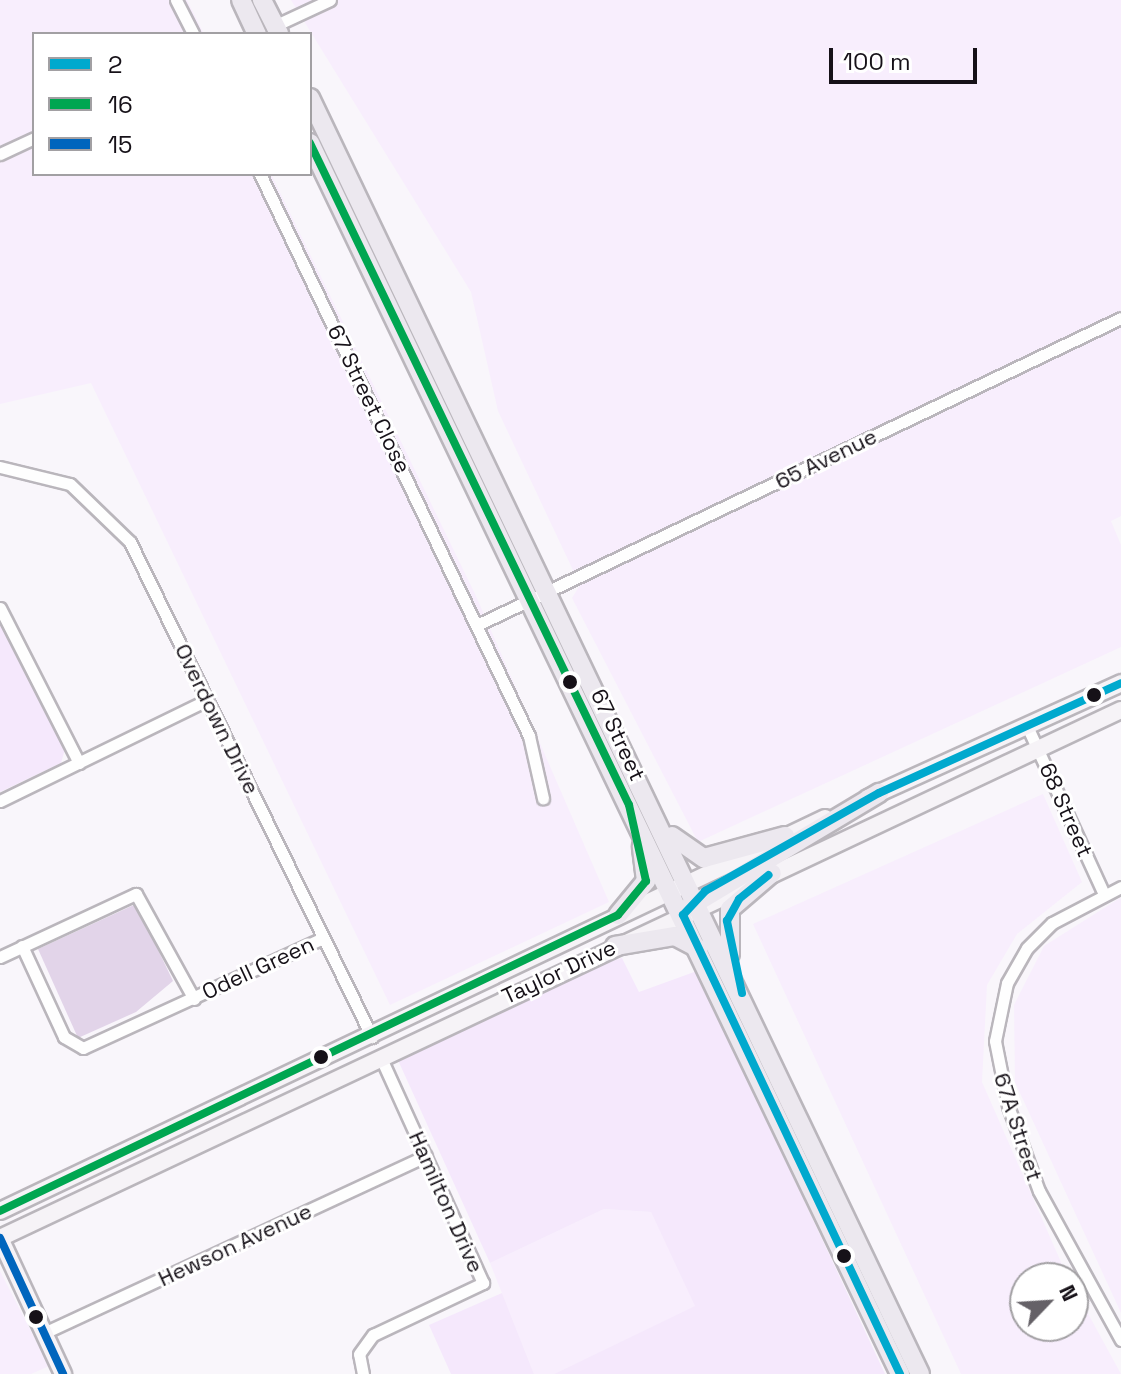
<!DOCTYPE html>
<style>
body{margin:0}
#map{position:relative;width:1121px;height:1374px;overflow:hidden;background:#f9f6fb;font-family:"Space Grotesk",sans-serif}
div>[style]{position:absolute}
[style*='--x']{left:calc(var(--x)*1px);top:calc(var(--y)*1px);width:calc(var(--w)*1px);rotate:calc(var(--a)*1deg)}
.built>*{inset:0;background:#f8eefd}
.green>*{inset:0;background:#f5e8fc}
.forest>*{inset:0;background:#e2d4e9}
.roads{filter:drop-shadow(2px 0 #bab6bc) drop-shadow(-2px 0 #bab6bc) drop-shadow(0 2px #bab6bc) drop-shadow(0 -2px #bab6bc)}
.street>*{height:11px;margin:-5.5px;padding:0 5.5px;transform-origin:5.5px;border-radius:5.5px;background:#fefefe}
.secondary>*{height:16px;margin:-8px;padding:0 8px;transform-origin:8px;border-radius:8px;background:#f6f3f7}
.primary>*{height:18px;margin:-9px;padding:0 9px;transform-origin:9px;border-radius:9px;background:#ece8ef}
.bus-1>*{height:8px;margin:-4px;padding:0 4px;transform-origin:4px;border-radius:4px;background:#00a9ce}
.bus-2>*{height:8px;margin:-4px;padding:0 4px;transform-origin:4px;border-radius:4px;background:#00a651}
.bus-3>*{height:8px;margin:-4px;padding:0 4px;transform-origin:4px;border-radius:4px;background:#0065bd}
.dots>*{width:22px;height:22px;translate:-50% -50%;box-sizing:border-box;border:4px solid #fff;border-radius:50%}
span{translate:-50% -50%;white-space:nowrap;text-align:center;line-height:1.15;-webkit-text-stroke:6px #fff;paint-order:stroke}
.street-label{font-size:22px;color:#161118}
.legend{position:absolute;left:32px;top:32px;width:280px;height:144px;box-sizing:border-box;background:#fff;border:2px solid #a2a0a3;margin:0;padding:10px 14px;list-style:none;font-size:24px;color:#161118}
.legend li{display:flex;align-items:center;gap:16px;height:40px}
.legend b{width:40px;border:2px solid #a2a0a3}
.north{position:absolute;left:1009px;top:1262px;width:80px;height:80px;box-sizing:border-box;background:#fff;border:2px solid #a2a0a3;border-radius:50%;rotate:65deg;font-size:22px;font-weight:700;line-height:32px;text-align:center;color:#161118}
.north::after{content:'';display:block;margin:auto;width:28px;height:36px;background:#656167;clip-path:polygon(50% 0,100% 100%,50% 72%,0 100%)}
.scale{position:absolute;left:829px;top:48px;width:148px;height:36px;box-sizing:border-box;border:4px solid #161118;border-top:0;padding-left:10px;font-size:24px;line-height:28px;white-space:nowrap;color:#161118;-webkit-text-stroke:6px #fff;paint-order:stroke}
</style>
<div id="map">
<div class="built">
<div style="clip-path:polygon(0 0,187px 0,204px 34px,34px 34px,34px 174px,271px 174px,476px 596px,609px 902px,390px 1005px,91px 383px,0 404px)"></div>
<div style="clip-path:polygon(291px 0,1121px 0,1121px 516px,1111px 521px,1121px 545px,1121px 647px,698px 842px,572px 598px,580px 585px,498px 411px,471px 292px)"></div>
<div style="clip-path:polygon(1043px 794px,1082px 882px,1017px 934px,987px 985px,982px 1082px,1068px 1278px,1025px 1278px,1025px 1326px,1073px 1326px,1073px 1286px,1121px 1374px,961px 1374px,753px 924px)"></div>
<div style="clip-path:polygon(1120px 898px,1121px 899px,1121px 1313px,1015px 1082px,1014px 1005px,1044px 946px)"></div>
<div style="clip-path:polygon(604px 1209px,651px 1212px,696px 1306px,554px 1374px,534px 1374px,490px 1263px)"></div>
<div style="clip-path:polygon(0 1271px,49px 1366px,31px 1374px,0 1374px)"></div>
</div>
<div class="green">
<div style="clip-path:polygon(0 619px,65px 749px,61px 763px,0 792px)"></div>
<div style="clip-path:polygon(622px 958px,639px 992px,697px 971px,885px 1374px,554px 1374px,695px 1306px,651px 1212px,604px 1209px,490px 1263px,397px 1058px,574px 973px)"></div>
<div style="clip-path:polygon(502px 1293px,534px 1374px,451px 1374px,429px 1325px)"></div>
</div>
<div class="forest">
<div style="clip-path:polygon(136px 904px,173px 981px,136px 1012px,78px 1038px,38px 949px)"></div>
</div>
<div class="roads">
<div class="street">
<div style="--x:176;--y:0;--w:38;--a:63"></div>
<div style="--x:272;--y:27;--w:64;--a:-25"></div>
<div style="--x:0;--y:154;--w:38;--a:-25"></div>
<div style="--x:260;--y:174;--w:623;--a:64.42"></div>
<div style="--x:529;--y:736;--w:64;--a:77.3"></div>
<div style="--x:0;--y:467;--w:72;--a:13.7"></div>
<div style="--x:70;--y:484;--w:83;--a:44"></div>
<div style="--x:130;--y:542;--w:551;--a:63.95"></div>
<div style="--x:0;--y:608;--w:174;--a:63"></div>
<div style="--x:477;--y:625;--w:713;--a:-25.49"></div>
<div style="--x:1027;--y:726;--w:185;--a:65.4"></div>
<div style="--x:0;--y:801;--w:230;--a:-26"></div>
<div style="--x:1121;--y:887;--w:78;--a:152.4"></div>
<div style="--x:1052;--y:923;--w:35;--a:135"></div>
<div style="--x:1027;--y:948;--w:40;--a:119.7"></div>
<div style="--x:1007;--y:983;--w:59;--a:101.7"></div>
<div style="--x:995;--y:1041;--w:66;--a:78.7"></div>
<div style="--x:1008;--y:1106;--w:90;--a:70"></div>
<div style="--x:1039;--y:1191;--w:170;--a:61.2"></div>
<div style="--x:22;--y:946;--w:100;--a:65.2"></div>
<div style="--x:64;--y:1037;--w:22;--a:30"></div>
<div style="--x:83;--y:1048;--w:264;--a:-24.6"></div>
<div style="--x:0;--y:957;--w:150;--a:-24.9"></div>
<div style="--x:136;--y:894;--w:120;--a:61.1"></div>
<div style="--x:44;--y:1333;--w:421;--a:-24.9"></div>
<div style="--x:363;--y:1374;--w:20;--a:-101"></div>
<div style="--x:359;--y:1354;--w:24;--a:-54"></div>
<div style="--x:373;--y:1335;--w:122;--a:-25.3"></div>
<div style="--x:483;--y:1283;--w:249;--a:-114.4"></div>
</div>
<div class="secondary">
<div style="--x:868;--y:798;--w:278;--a:-24.4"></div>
<div style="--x:0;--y:1211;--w:914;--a:-25.47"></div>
<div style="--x:0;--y:1238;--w:1239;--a:-25.22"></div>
<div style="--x:0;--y:1238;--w:150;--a:65.1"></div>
</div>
<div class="primary">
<div style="--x:241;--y:0;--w:38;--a:65"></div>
<div style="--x:262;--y:0;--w:38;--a:63"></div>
<div style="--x:310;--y:98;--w:1414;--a:64.45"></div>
<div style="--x:310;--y:143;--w:1365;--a:64.39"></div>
<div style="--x:672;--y:836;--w:39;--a:35"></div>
<div style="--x:704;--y:858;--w:84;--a:-15.2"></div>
<div style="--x:689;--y:907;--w:222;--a:-31"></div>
<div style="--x:618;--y:915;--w:44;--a:-50.5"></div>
<div style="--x:646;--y:881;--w:35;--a:-97"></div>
<div style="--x:615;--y:946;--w:61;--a:-9.5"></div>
<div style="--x:675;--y:936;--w:27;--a:28"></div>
<div style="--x:730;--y:954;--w:45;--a:-90"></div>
<div style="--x:730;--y:909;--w:55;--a:-40.6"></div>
</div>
</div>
<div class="bus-1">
<div style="--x:742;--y:993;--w:74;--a:-101.8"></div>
<div style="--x:727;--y:921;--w:25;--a:-61"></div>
<div style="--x:739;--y:899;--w:38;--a:-39"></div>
<div style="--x:900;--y:1374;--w:508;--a:-115.3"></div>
<div style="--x:683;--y:915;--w:33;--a:-47"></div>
<div style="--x:705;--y:891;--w:200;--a:-29.4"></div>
<div style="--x:879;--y:793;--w:266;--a:-24.4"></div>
</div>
<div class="bus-2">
<div style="--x:0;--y:1211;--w:685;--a:-25.59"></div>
<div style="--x:618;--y:915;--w:44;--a:-50.5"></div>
<div style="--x:646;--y:881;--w:78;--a:-102.6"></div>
<div style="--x:629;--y:805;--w:735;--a:-115.73"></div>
</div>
<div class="bus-3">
<div style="--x:0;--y:1238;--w:150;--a:65.1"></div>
</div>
<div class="dots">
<div style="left:570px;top:682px;background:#161118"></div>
<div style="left:1094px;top:695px;background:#161118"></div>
<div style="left:321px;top:1057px;background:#161118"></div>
<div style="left:844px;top:1256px;background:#161118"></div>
<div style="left:36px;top:1317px;background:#161118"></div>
</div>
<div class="street-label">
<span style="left:369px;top:399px;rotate:64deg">67 Street Close</span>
<span style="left:826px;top:459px;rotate:-26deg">65 Avenue</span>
<span style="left:217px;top:719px;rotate:64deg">Overdown Drive</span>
<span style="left:618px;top:735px;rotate:65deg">67 Street</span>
<span style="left:1066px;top:810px;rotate:66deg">68 Street</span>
<span style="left:258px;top:968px;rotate:-25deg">Odell Green</span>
<span style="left:559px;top:972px;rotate:-25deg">Taylor Drive</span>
<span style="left:1018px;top:1127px;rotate:72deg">67A Street</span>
<span style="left:446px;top:1202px;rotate:66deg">Hamilton Drive</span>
<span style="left:235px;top:1245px;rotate:-25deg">Hewson Avenue</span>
</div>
<ul class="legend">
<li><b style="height:10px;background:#00a9ce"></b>2</li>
<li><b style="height:10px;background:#00a651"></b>16</li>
<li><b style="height:10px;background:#0065bd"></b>15</li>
</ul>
<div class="north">N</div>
<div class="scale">100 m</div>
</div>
